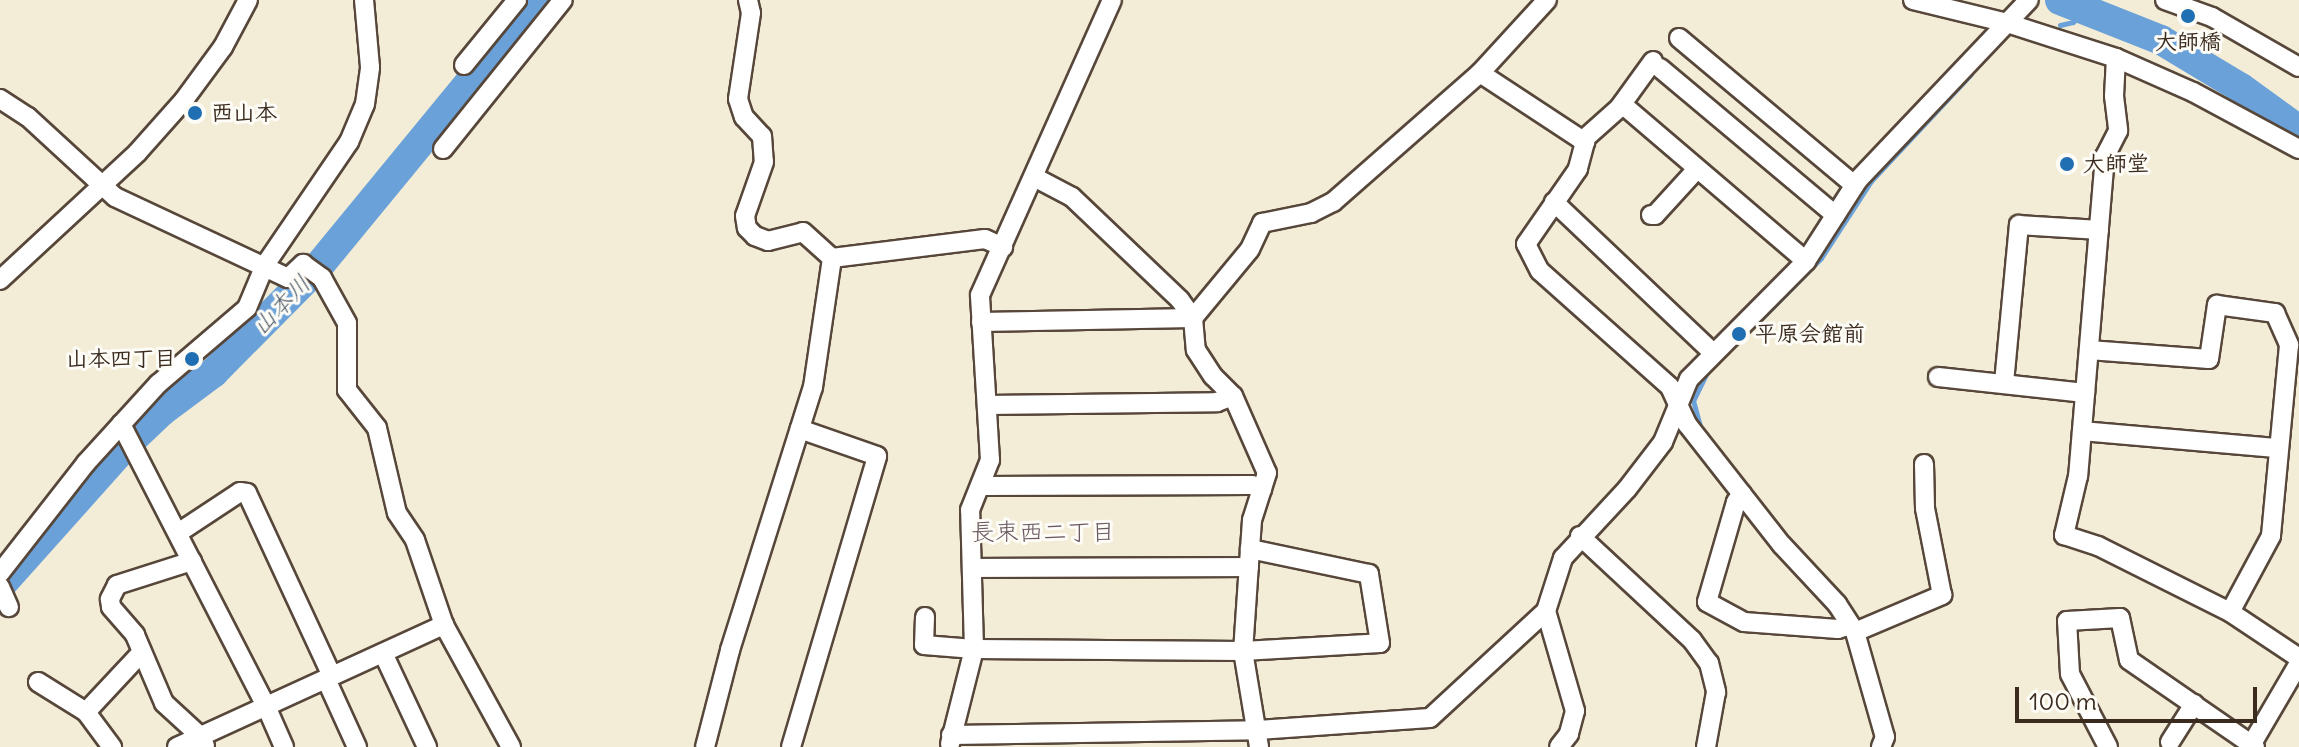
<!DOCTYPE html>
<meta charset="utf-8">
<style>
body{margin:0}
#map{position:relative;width:2299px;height:747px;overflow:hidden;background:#f3edd7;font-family:Delius,"Klee One",sans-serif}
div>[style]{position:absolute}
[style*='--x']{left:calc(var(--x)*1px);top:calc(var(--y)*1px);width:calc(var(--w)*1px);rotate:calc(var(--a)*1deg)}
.stream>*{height:5px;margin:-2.5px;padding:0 2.5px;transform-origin:2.5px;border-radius:2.5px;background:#6aa1d8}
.river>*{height:30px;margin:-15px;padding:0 15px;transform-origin:15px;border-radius:15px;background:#6aa1d8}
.roads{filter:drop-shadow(2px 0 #57473a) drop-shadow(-2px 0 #57473a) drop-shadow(0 2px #57473a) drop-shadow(0 -2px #57473a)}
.minor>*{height:18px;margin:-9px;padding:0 9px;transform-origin:9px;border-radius:9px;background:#fff}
.dots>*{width:22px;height:22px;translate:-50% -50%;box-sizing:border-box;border:4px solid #fdfcf7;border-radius:50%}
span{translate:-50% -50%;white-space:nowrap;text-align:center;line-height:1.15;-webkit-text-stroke:6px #fdfcf7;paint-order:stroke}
.poi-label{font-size:22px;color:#3b2a1e;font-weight:700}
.left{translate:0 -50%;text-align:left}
.right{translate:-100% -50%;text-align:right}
.water-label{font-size:24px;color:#4e5a68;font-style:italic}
.neighbourhood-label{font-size:24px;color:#6a5963}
.scale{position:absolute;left:2015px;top:687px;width:242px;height:36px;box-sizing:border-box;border:4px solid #3b2a1e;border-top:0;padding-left:10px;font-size:24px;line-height:28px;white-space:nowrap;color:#3b2a1e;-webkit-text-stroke:6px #fdfcf7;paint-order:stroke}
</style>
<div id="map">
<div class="stream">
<div style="--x:2060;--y:25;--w:13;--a:-13"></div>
<div style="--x:2073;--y:22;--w:17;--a:-45"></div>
<div style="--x:1757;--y:323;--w:91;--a:-45.4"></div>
<div style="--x:1821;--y:258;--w:92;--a:-57"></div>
<div style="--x:1871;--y:181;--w:146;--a:-46.9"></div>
<div style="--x:1701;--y:430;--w:30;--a:-105"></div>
<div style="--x:1693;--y:401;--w:32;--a:-64"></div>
</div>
<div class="river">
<div style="--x:2060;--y:0;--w:109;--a:21.6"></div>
<div style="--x:2161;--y:40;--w:93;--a:31"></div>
<div style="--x:2241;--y:88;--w:72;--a:35.9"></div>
<div style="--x:0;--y:586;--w:189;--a:-48.2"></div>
<div style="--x:126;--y:445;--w:50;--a:-43.4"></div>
<div style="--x:162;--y:411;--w:64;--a:-36.7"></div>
<div style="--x:213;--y:373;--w:149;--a:-45.3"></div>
<div style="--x:318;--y:267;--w:345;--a:-50.6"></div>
</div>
<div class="roads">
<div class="minor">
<div style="--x:748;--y:0;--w:13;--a:77"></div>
<div style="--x:751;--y:13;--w:87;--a:98.6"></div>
<div style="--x:738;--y:99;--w:19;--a:72"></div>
<div style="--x:744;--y:117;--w:26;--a:47"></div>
<div style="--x:762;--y:136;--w:26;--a:86"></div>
<div style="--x:764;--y:162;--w:57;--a:109.4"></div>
<div style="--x:745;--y:216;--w:12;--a:81"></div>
<div style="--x:747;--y:228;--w:11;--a:45"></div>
<div style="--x:755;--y:236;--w:14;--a:21"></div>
<div style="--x:768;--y:241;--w:36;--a:-14"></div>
<div style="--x:803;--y:232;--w:39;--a:42"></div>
<div style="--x:832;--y:258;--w:154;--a:-7.1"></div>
<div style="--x:985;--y:239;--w:20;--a:24"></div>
<div style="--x:1913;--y:0;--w:97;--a:13.7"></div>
<div style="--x:2007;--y:23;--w:114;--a:17.8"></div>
<div style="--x:2116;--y:58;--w:84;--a:23.8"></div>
<div style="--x:2193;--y:92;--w:120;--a:28.3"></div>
<div style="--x:2165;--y:0;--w:50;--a:19.9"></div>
<div style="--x:2212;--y:17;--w:100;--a:29.9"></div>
<div style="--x:1679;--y:38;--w:229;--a:40"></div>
<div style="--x:2116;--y:58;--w:38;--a:93"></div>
<div style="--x:2114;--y:96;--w:35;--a:83"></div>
<div style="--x:2118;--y:131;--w:28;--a:117"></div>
<div style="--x:2105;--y:156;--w:321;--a:94.8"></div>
<div style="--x:2078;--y:476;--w:61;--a:103.3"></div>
<div style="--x:2064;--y:535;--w:36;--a:18"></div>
<div style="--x:2098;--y:546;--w:148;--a:26.6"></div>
<div style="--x:2230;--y:612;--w:83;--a:33.7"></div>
<div style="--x:464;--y:65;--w:84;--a:-50.8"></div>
<div style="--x:1660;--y:68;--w:229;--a:40"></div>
<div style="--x:1480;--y:73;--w:126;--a:33.3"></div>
<div style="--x:1585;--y:142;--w:28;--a:105"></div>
<div style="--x:1578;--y:169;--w:91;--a:124.7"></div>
<div style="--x:1526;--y:244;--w:30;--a:63"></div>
<div style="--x:1540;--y:271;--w:174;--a:41.7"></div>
<div style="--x:1670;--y:387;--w:41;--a:65.3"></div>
<div style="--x:1687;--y:424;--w:154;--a:51.9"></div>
<div style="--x:1782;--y:545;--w:81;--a:47"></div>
<div style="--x:1837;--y:604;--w:33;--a:57"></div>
<div style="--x:1855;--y:632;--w:109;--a:74.1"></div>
<div style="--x:1885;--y:737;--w:11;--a:112"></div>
<div style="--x:0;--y:99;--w:33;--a:33"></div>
<div style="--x:28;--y:117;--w:118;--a:42.6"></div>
<div style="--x:115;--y:197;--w:191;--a:25.1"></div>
<div style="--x:288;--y:278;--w:21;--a:-43"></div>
<div style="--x:303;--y:264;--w:24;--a:36"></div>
<div style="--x:322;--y:278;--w:51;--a:60.9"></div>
<div style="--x:347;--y:323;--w:67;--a:90"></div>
<div style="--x:347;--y:390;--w:48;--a:51.7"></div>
<div style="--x:377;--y:428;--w:87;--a:76.8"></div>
<div style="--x:397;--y:513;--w:32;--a:56"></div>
<div style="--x:415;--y:540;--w:90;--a:71.2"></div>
<div style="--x:444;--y:625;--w:139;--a:61.2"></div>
<div style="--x:1622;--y:104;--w:242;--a:40.5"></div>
<div style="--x:1582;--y:141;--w:50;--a:-41.7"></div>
<div style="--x:1619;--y:108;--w:58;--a:-54.1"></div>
<div style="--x:443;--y:149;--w:191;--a:-51.2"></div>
<div style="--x:1034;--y:177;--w:43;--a:27.8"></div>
<div style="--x:1072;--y:197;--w:149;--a:43.6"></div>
<div style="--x:1180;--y:300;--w:22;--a:54"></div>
<div style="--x:1193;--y:318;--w:32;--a:85"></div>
<div style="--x:1196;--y:350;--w:31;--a:57"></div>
<div style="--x:1213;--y:376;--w:28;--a:45"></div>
<div style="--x:1233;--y:396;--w:84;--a:66.2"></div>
<div style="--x:1267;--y:473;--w:49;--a:107.7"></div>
<div style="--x:1252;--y:520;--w:131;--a:93.9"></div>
<div style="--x:1243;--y:651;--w:97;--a:80.5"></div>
<div style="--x:1554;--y:202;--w:218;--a:43.5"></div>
<div style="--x:1651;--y:215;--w:4;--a:0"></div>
<div style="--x:1655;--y:215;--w:62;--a:-47.6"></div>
<div style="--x:0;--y:280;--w:187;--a:-42.8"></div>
<div style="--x:137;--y:153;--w:71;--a:-48.4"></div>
<div style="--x:184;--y:100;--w:66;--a:-53.7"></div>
<div style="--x:223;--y:47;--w:53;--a:-62"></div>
<div style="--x:981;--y:322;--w:212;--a:-1.1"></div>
<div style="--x:1193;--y:318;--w:89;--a:-50.4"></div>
<div style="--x:1250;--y:249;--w:29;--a:-65"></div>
<div style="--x:1262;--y:223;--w:50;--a:-11.5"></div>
<div style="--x:1311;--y:213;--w:25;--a:-27"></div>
<div style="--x:1333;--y:202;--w:196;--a:-41.3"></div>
<div style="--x:1480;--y:73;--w:99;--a:-47.5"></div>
<div style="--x:2089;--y:350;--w:120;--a:4.3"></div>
<div style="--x:2209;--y:359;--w:55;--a:-81.6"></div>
<div style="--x:2217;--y:305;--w:59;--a:7.9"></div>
<div style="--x:2275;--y:313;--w:35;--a:66"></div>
<div style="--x:2289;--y:345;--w:192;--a:95.4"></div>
<div style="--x:2271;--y:536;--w:86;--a:118.3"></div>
<div style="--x:1938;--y:377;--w:148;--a:6.2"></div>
<div style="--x:2004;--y:383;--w:159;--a:-84.6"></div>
<div style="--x:2019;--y:225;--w:80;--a:3.6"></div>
<div style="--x:987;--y:405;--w:230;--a:-0.7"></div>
<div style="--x:1217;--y:402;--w:17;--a:-21"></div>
<div style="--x:121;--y:424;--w:317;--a:62.8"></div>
<div style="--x:266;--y:706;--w:45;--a:66.3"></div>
<div style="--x:2082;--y:431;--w:197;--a:5"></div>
<div style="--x:983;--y:486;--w:269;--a:-0.2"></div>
<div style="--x:1252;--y:485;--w:11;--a:22"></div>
<div style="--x:1742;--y:494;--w:10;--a:127"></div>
<div style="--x:1736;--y:502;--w:104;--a:106.2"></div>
<div style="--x:1707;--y:602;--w:42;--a:28.4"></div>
<div style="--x:1744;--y:622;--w:94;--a:4.3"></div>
<div style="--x:1838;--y:629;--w:13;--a:-18"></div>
<div style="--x:178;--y:533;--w:74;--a:-33.5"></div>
<div style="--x:240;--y:492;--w:7;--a:8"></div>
<div style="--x:247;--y:493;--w:202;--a:65.1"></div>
<div style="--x:1580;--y:536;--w:153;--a:42.9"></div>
<div style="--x:1692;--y:640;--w:29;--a:54"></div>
<div style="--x:1709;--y:663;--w:30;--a:76"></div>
<div style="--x:1716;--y:692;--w:56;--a:100.3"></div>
<div style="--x:192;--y:561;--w:79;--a:162.3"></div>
<div style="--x:117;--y:585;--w:16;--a:117"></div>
<div style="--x:110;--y:599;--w:8;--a:83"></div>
<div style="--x:111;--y:607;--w:37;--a:49"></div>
<div style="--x:135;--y:635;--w:74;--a:66.9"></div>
<div style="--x:164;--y:703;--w:49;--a:42.5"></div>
<div style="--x:200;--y:736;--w:11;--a:63"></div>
<div style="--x:972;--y:568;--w:277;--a:-0.2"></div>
<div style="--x:0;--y:573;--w:140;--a:-52"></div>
<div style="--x:86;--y:463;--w:107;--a:-47.7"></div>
<div style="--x:158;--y:384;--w:117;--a:-40.5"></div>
<div style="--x:247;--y:308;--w:47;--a:-67.3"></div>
<div style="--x:265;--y:265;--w:149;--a:-55.7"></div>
<div style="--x:349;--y:142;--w:41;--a:-67.2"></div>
<div style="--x:365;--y:104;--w:37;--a:-82"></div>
<div style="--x:370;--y:67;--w:67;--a:-95.1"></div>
<div style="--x:0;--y:587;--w:22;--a:66"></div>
<div style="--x:1546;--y:611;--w:104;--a:73.8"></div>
<div style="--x:1575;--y:711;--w:24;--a:105"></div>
<div style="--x:1569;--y:734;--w:16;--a:128"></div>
<div style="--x:925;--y:617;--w:28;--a:92"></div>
<div style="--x:924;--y:645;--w:50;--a:4.6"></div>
<div style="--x:974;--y:649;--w:269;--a:0.4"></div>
<div style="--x:1243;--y:651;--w:137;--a:-3.3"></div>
<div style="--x:1380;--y:643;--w:70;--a:-99.1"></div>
<div style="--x:1369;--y:574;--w:122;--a:-168.1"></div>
<div style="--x:1855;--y:632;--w:95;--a:-23"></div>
<div style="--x:1942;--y:595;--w:89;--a:-101.1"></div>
<div style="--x:1925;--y:508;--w:44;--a:-91.3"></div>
<div style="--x:383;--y:653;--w:104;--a:64.9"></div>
<div style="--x:326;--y:679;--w:75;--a:65.5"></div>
<div style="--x:38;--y:682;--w:57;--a:32"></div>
<div style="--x:86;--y:712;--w:44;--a:53.4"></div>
<div style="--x:86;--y:712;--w:82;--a:-47"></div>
<div style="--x:951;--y:735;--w:307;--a:-0.9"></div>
<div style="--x:1258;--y:730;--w:172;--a:-4"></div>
<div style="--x:1430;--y:718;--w:158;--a:-42.7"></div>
<div style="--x:1546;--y:611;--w:56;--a:-72.2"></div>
<div style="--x:1563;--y:558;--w:94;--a:-47.2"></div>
<div style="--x:1627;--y:489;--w:59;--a:-52.5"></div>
<div style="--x:1663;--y:442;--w:68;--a:-67.6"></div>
<div style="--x:1689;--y:379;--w:166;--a:-45.2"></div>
<div style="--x:1806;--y:261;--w:96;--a:-57.3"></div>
<div style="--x:1858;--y:180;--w:248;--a:-46.5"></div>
<div style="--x:2170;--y:742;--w:45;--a:-57.7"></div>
<div style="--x:950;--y:744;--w:98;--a:-75.8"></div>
<div style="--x:974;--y:649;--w:139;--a:-91.6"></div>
<div style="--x:970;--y:510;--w:54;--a:-68.2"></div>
<div style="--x:990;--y:460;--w:165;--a:-93.5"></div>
<div style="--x:980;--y:295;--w:323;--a:-65.9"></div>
<div style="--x:177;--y:747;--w:294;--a:-24.6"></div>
<div style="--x:705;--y:747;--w:100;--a:-75.5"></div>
<div style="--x:730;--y:650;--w:276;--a:-72.5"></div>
<div style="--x:813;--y:387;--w:130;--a:-81.6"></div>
<div style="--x:791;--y:747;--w:303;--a:-73.5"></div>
<div style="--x:877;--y:456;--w:82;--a:-160.7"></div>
<div style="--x:2108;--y:747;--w:82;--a:-117.5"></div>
<div style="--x:2070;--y:674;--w:53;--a:-93.2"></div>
<div style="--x:2067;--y:621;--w:53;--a:-3.2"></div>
<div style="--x:2120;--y:618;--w:43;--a:77.9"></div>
<div style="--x:2129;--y:660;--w:153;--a:34.6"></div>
<div style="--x:2250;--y:747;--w:97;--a:-59.7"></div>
</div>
</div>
<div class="dots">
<div style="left:2188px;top:16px;background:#1f6fb2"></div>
<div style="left:195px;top:113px;background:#1f6fb2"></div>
<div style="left:2067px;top:164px;background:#1f6fb2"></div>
<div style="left:1739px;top:334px;background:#1f6fb2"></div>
<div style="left:192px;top:359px;background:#1f6fb2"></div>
</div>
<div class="poi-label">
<span style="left:2188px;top:42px">大師橋</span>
<span class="left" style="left:211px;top:113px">西山本</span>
<span class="left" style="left:2083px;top:164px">大師堂</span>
<span class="left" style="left:1755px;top:334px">平原会館前</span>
<span class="right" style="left:176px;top:359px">山本四丁目</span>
</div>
<div class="water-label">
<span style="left:281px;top:305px;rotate:-46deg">山本川</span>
</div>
<div class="neighbourhood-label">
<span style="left:1043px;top:532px">長束西二丁目</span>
</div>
<div class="scale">100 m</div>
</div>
